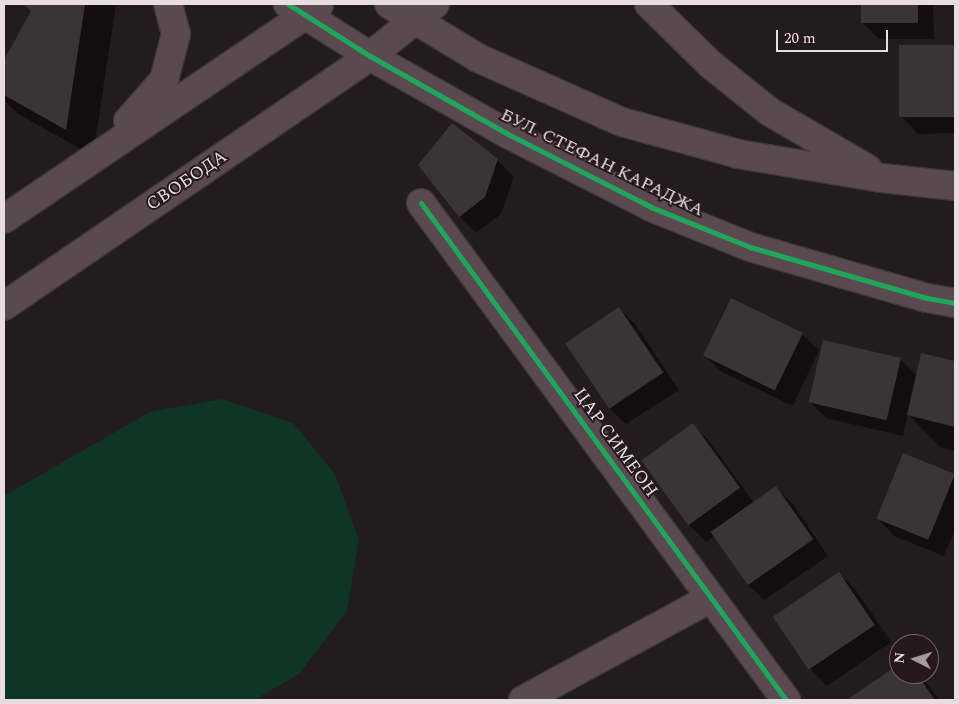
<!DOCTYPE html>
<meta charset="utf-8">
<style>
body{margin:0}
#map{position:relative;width:959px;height:704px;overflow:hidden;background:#221c1e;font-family:Spectral,serif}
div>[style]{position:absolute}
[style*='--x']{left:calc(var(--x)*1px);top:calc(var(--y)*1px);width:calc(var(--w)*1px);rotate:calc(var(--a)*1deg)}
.green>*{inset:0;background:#0f3526}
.shadow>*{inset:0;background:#0007}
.building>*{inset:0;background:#3a3436;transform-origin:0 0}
.roads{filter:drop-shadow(1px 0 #3d3839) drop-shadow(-1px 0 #3d3839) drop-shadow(0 1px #3d3839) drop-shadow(0 -1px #3d3839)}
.minor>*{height:28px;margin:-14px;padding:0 14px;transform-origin:14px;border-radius:14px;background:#5a4a50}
.cycleway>*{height:5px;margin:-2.5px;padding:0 2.5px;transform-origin:2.5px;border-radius:2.5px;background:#20a55d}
span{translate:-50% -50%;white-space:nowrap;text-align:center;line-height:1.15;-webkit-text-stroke:4px #26181d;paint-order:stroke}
.street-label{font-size:18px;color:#e8dee1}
.frame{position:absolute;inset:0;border:5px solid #e8dee1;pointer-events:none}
.north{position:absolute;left:889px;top:634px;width:50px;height:50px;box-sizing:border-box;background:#26181d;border:1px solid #74676b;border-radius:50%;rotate:275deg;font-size:14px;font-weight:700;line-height:20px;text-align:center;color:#e8dee1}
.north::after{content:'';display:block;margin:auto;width:18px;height:22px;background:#a39a9d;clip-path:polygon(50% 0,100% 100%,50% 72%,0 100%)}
.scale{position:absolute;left:776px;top:30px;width:112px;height:22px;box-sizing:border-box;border:2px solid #e8dee1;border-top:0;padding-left:6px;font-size:15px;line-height:18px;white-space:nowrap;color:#e8dee1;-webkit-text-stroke:4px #26181d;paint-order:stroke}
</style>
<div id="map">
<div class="green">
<div style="clip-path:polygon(222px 399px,293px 423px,335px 474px,359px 540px,347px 611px,299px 674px,254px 700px,4px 700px,4px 496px,150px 412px)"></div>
</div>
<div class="shadow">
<div style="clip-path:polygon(23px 4px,116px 4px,93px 156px,18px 114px,4px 100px,4px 63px,32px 12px)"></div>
<div style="clip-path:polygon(863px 4px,933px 4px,934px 39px,879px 39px,863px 23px)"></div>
<div style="clip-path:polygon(955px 46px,955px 133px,918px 134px,902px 117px,901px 47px)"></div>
<div style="clip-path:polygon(497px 160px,514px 177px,501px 214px,476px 233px,459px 216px)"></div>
<div style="clip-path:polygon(619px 308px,636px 325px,679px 390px,626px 424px,609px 408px)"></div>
<div style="clip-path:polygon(802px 334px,819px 350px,793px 406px,722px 372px,705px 356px)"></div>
<div style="clip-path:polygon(922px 355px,955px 362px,955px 451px,941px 448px,908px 414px,903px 436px,826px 418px,810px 402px,900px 359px,917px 376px)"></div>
<div style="clip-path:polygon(693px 425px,709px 441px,754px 503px,776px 488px,793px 504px,828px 556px,764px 600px,747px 584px,714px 536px,706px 542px,689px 525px)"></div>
<div style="clip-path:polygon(954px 475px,955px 530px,944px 556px,894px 536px,878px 519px)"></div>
<div style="clip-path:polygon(839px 573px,856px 590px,891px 642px,827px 686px,810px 669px,775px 618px)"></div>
<div style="clip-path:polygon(899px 666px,899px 674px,920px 674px,939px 700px,850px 700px)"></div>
</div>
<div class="building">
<div style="clip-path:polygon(23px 4px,85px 4px,66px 130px,4px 95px,4px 60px,31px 11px)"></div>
<div style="left:861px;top:4px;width:57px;height:19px"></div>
<div style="left:899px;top:45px;width:56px;height:72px"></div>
<div style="clip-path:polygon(452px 123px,498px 159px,485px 197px,459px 217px,418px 165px)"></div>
<div style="left:731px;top:298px;width:80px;height:64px;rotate:26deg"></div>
<div style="left:619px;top:307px;width:79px;height:65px;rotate:56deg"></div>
<div style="left:823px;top:340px;width:80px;height:64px;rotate:13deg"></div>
<div style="clip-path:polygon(921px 353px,955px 361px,955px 427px,907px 415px)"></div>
<div style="left:693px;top:423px;width:80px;height:64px;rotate:54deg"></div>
<div style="left:903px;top:453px;width:56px;height:71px;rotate:22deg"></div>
<div style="left:776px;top:486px;width:65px;height:80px;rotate:55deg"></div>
<div style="left:839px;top:572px;width:64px;height:80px;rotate:56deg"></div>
<div style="clip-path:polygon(899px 664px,899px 674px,917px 674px,935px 700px,847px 700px)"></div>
</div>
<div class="roads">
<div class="minor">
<div style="--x:288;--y:4;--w:97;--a:32.4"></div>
<div style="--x:370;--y:56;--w:159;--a:29.5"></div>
<div style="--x:508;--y:134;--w:161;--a:27"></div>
<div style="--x:651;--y:207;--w:107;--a:22"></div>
<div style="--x:750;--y:247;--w:184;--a:16.1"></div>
<div style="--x:927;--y:298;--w:28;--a:10"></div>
<div style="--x:389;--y:4;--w:104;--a:31.2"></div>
<div style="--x:478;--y:58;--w:158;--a:24"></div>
<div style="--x:622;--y:122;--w:120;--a:15.4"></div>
<div style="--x:738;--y:154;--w:146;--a:9.5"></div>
<div style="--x:882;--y:178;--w:73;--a:6.3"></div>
<div style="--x:649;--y:4;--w:86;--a:44.5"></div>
<div style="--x:710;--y:64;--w:77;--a:38.7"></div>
<div style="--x:770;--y:112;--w:113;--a:30.2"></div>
<div style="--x:128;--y:121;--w:55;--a:-48.7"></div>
<div style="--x:164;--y:80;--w:48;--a:-75.4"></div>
<div style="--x:176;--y:34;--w:31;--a:-105"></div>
<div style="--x:421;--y:203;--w:617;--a:53.71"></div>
<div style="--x:4;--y:219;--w:380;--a:-34.1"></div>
<div style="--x:4;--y:306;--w:443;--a:-34.3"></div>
<div style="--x:370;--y:56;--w:83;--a:-38.7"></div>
<div style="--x:523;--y:700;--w:214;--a:-28.5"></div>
</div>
</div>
<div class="cycleway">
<div style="--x:288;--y:4;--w:97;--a:32.4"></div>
<div style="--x:370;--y:56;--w:159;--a:29.5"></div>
<div style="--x:508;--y:134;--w:161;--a:27"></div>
<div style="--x:651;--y:207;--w:107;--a:22"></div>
<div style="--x:750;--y:247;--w:184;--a:16.1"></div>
<div style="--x:927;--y:298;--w:28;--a:10"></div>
<div style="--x:421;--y:203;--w:617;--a:53.71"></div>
</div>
<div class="street-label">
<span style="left:602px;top:163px;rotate:26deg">БУЛ. СТЕФАН КАРАДЖА</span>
<span style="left:187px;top:181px;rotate:-34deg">СВОБОДА</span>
<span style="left:615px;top:443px;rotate:54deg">ЦАР СИМЕОН</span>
</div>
<div class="frame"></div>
<div class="north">N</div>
<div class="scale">20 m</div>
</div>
